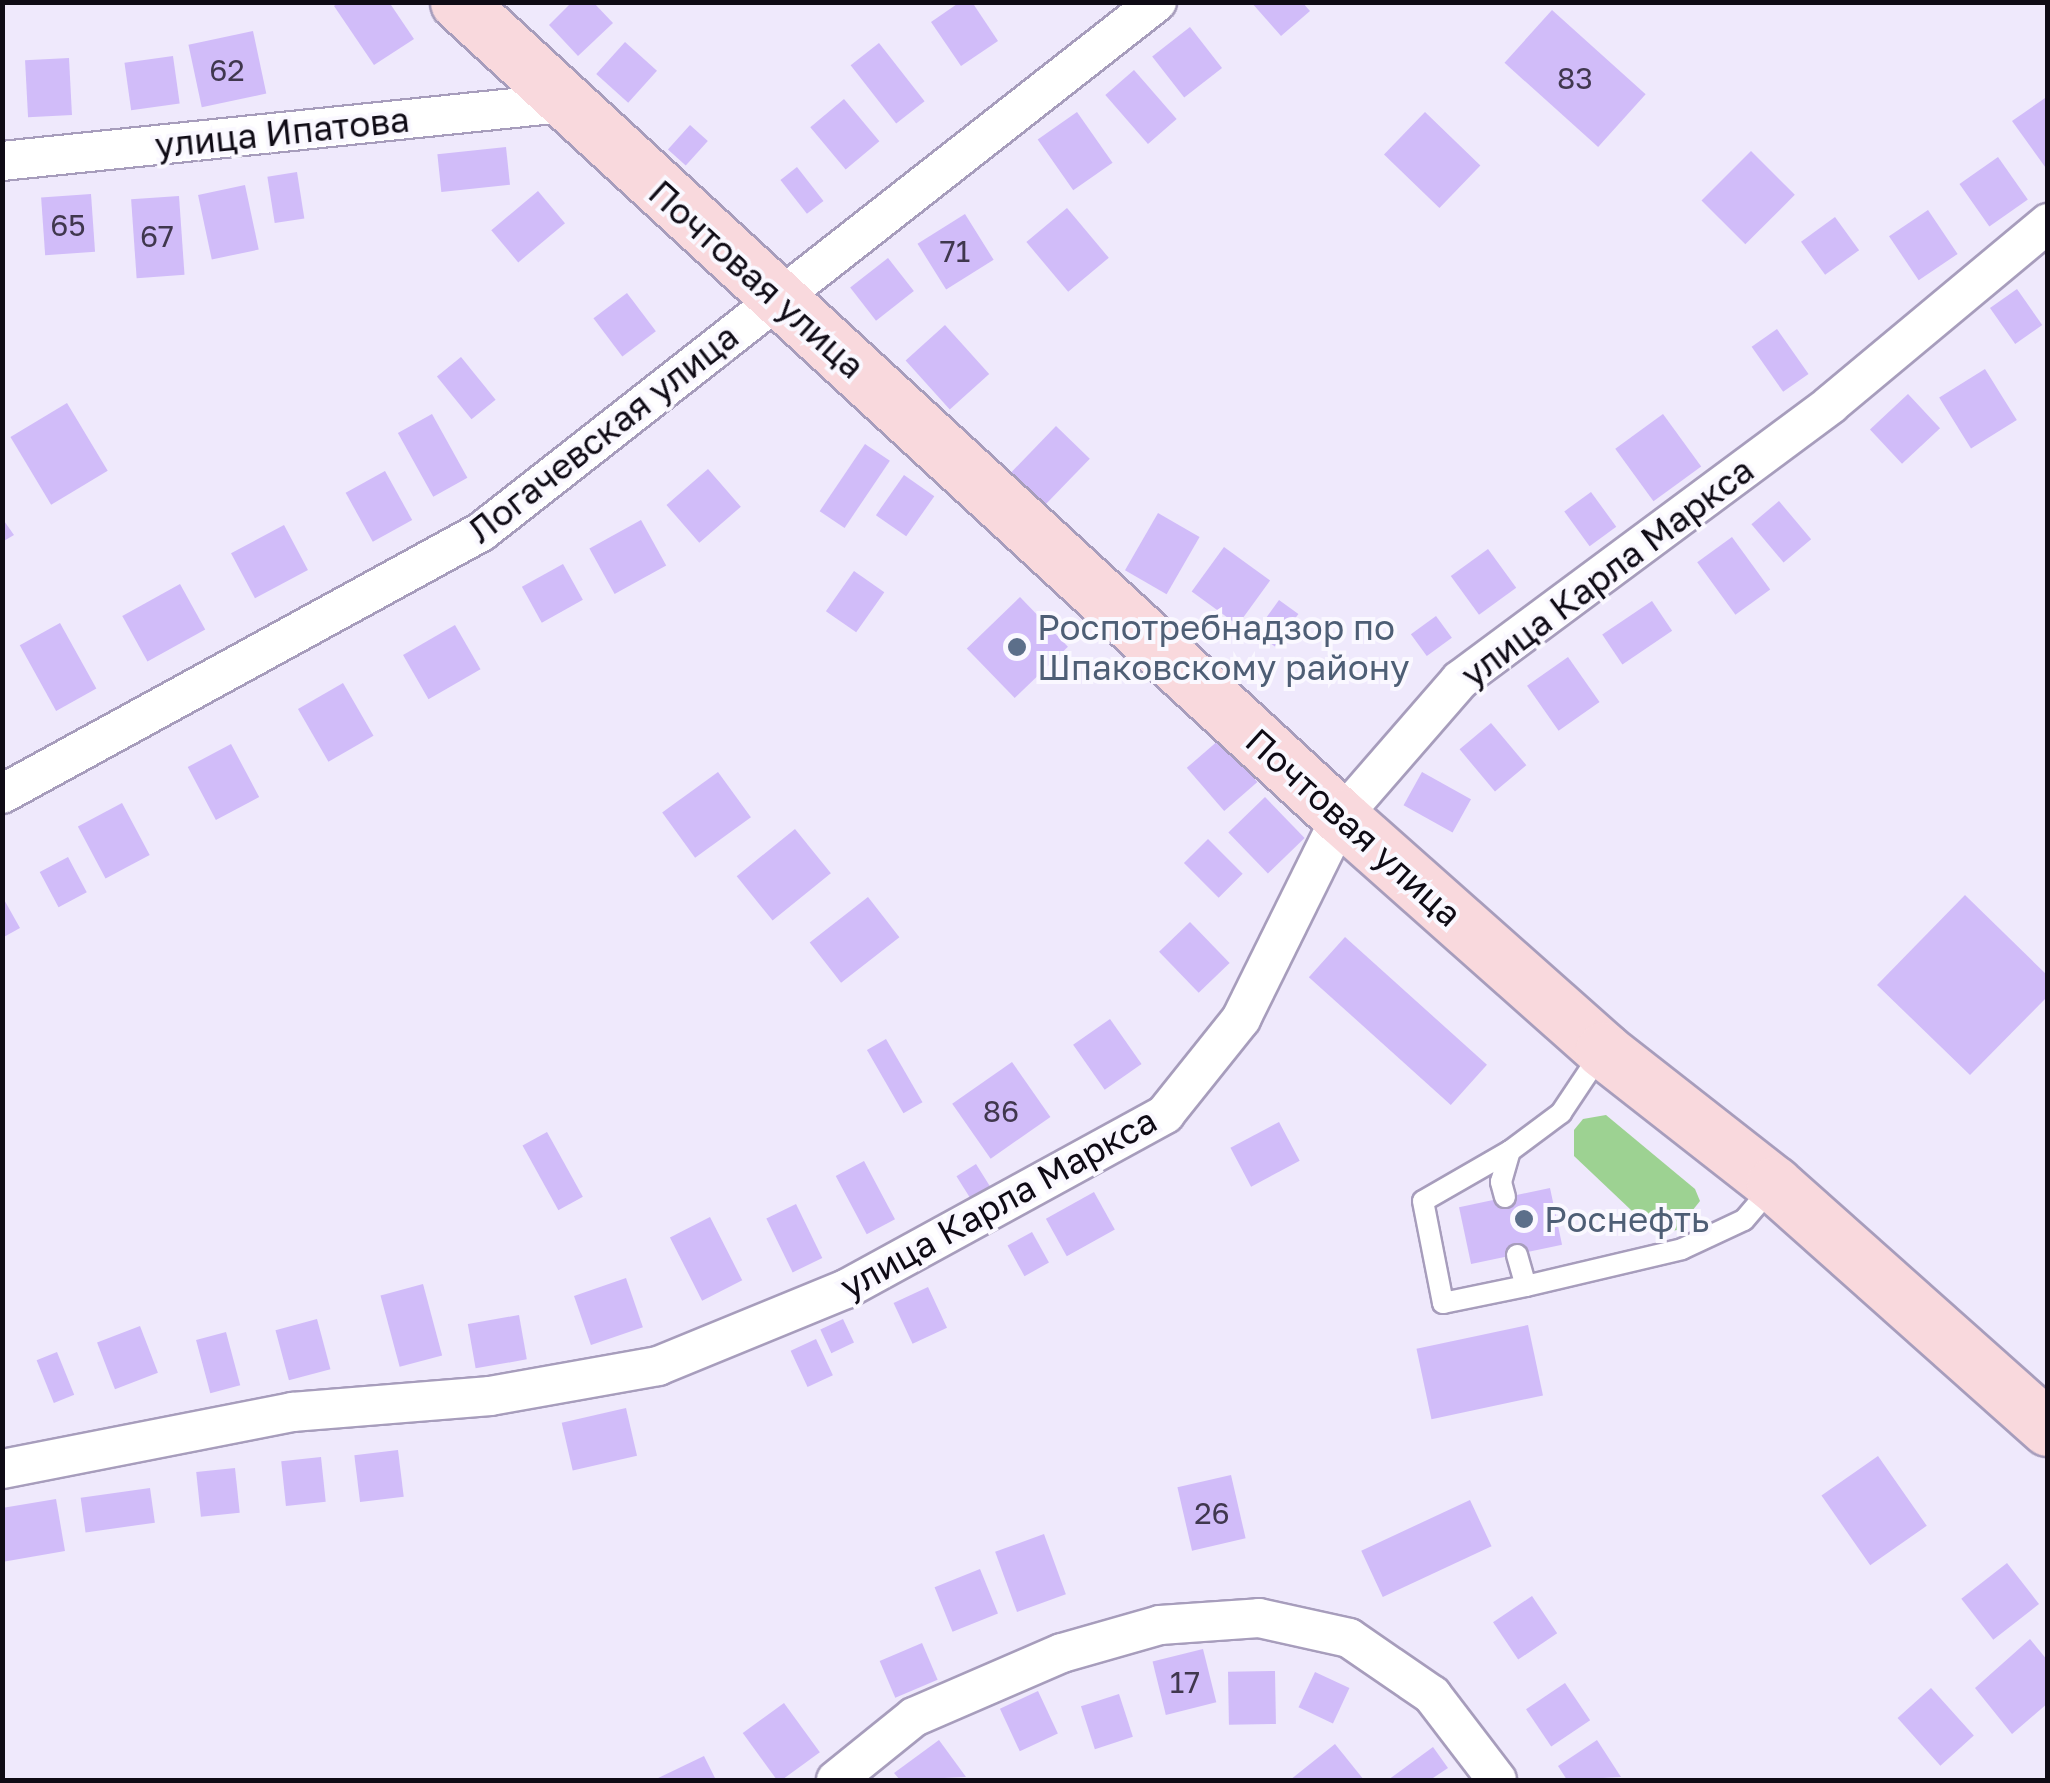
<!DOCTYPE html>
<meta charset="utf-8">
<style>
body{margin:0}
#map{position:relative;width:2050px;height:1783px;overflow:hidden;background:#efe9fc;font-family:"Golos Text",sans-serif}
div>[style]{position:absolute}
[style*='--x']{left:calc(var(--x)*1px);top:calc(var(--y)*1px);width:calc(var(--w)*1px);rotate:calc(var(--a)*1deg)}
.green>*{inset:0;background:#9dd292}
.building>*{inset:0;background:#d1bcf9;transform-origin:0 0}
.roads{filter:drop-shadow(2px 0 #a79dbc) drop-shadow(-2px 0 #a79dbc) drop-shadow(0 2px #a79dbc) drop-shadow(0 -2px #a79dbc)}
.service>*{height:20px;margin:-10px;padding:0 10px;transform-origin:10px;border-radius:10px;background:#fff}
.minor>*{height:38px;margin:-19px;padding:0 19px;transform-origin:19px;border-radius:19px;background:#fff}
.secondary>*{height:55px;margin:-27.5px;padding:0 27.5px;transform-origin:27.5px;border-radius:27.5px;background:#f9d9dd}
.dots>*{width:28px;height:28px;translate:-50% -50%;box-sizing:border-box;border:5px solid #faf8ff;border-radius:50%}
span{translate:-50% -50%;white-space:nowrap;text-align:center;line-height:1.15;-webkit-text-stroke:8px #faf8ff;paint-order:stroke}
.number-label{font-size:30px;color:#40374e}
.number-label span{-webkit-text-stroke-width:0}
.street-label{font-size:35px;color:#0f0b15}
.service-label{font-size:35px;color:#4e5e75}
.left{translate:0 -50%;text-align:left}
.frame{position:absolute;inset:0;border:5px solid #0f0b15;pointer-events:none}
</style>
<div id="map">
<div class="green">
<div style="clip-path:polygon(1606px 1115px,1695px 1189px,1700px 1201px,1677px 1230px,1662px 1233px,1650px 1228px,1574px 1156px,1574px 1130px,1583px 1119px)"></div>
</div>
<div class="building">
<div style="clip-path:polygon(339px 2px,389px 2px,414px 39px,374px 65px,334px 6px)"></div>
<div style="clip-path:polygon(572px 2px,593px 2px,613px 23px,578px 56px,549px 25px)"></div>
<div style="clip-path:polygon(960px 2px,972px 2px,998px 41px,961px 66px,931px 22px)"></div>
<div style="clip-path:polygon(1251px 2px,1302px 2px,1310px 11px,1281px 36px)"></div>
<div style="left:1552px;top:10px;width:126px;height:71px;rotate:42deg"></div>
<div style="left:1190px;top:27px;width:52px;height:48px;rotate:52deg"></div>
<div style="left:253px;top:31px;width:64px;height:66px;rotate:78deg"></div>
<div style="left:625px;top:42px;width:43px;height:43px;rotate:42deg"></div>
<div style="left:879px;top:43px;width:74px;height:36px;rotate:52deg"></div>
<div style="left:173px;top:56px;width:48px;height:49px;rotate:82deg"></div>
<div style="left:69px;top:58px;width:57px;height:44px;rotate:87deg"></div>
<div style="left:1134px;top:70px;width:65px;height:38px;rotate:49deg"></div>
<div style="clip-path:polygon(2048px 96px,2048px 171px,2012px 121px)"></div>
<div style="left:844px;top:99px;width:55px;height:44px;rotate:50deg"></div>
<div style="left:1077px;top:112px;width:62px;height:48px;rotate:55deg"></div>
<div style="left:1425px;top:112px;width:77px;height:59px;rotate:44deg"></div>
<div style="left:690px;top:125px;width:24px;height:33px;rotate:42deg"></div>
<div style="left:506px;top:147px;width:38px;height:69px;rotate:84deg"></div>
<div style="left:1751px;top:151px;width:62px;height:70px;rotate:45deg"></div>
<div style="left:1998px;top:157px;width:52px;height:47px;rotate:55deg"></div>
<div style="left:797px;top:167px;width:43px;height:21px;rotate:52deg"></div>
<div style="left:297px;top:172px;width:47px;height:30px;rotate:81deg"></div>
<div style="left:245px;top:185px;width:66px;height:48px;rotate:78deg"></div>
<div style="left:538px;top:191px;width:42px;height:61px;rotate:50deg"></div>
<div style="left:91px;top:194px;width:58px;height:50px;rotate:86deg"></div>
<div style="left:179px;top:196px;width:79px;height:48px;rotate:86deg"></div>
<div style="left:1067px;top:208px;width:65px;height:53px;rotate:50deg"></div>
<div style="left:1928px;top:210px;width:53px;height:47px;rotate:56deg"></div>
<div style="left:965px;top:214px;width:54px;height:56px;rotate:58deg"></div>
<div style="left:1835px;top:217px;width:41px;height:42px;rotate:54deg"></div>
<div style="left:888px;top:258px;width:42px;height:48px;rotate:52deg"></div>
<div style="left:2017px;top:289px;width:44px;height:33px;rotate:55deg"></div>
<div style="left:627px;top:293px;width:48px;height:42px;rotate:53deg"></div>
<div style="left:945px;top:325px;width:66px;height:53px;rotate:48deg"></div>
<div style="left:1777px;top:329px;width:55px;height:31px;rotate:55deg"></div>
<div style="left:461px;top:357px;width:55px;height:31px;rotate:51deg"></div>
<div style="left:1985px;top:369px;width:60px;height:54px;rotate:58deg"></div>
<div style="left:1908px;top:394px;width:47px;height:52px;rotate:47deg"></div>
<div style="left:67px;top:403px;width:79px;height:66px;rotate:59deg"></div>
<div style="left:432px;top:414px;width:73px;height:39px;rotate:61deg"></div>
<div style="left:1663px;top:414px;width:65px;height:59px;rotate:54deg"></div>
<div style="left:1056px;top:426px;width:47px;height:68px;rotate:44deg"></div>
<div style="left:865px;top:444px;width:30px;height:81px;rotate:34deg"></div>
<div style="left:708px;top:469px;width:50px;height:55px;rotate:49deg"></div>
<div style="left:385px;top:471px;width:56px;height:45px;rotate:61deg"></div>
<div style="left:904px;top:475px;width:37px;height:49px;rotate:35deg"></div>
<div style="left:1591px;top:492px;width:43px;height:33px;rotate:54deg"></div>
<div style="left:1779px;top:501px;width:50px;height:36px;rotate:50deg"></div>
<div style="left:1158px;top:513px;width:48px;height:66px;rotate:30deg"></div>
<div style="clip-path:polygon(2px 518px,14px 535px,2px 542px)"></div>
<div style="left:641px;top:520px;width:52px;height:59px;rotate:61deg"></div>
<div style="left:284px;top:525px;width:51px;height:60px;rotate:62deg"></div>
<div style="left:1732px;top:537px;width:65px;height:43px;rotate:54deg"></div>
<div style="left:1224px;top:547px;width:57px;height:55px;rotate:36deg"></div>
<div style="left:1488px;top:549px;width:48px;height:46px;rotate:54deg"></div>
<div style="left:563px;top:564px;width:41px;height:47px;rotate:61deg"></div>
<div style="left:854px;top:571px;width:37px;height:49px;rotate:35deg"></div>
<div style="left:180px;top:584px;width:52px;height:66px;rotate:61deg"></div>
<div style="left:1020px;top:597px;width:69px;height:74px;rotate:46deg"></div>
<div style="left:1279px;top:600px;width:24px;height:40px;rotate:36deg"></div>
<div style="left:1652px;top:601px;width:36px;height:60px;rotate:56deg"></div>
<div style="left:1436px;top:616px;width:27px;height:31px;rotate:54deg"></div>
<div style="left:60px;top:623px;width:75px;height:46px;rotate:61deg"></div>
<div style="left:455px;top:625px;width:51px;height:60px;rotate:60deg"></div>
<div style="left:1568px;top:657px;width:55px;height:50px;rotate:55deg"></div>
<div style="left:343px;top:683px;width:61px;height:52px;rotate:60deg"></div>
<div style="left:1491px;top:723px;width:55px;height:41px;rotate:50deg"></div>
<div style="left:1220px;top:739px;width:57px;height:44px;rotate:49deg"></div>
<div style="left:231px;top:744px;width:60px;height:49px;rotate:62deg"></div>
<div style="left:718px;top:772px;width:56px;height:69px;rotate:54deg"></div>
<div style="left:1422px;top:772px;width:56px;height:38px;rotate:29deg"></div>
<div style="left:1265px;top:797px;width:57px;height:51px;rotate:46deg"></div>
<div style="left:122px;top:803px;width:59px;height:50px;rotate:62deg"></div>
<div style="left:795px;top:829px;width:57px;height:75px;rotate:51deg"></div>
<div style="left:1208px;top:839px;width:49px;height:34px;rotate:45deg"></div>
<div style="left:68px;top:857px;width:40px;height:32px;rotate:62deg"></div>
<div style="clip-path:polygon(1965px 895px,2048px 976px,2048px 996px,1970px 1075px,1877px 985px)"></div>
<div style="clip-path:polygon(2px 896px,20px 928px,2px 938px)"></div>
<div style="left:868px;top:897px;width:51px;height:74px;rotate:52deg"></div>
<div style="left:1190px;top:922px;width:57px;height:43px;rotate:46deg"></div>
<div style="left:1345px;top:937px;width:191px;height:54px;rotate:42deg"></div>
<div style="left:1110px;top:1019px;width:55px;height:45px;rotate:55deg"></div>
<div style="left:886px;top:1039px;width:73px;height:22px;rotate:60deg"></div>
<div style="left:1012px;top:1062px;width:67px;height:73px;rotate:55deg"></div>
<div style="left:1279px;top:1122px;width:44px;height:55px;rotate:62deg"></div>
<div style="left:547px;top:1132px;width:74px;height:28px;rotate:61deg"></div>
<div style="left:864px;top:1161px;width:66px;height:32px;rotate:62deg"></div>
<div style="left:976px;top:1164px;width:26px;height:23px;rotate:58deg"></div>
<div style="left:1550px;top:1188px;width:58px;height:93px;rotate:78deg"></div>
<div style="left:1094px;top:1192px;width:43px;height:55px;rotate:61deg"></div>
<div style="left:796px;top:1204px;width:60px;height:33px;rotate:64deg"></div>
<div style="left:710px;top:1217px;width:71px;height:45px;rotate:63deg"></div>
<div style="left:1032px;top:1232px;width:35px;height:28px;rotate:61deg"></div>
<div style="left:626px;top:1278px;width:52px;height:55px;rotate:71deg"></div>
<div style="left:423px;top:1284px;width:74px;height:44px;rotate:75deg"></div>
<div style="left:928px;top:1287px;width:45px;height:38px;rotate:65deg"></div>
<div style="left:519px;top:1315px;width:45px;height:52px;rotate:80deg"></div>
<div style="left:317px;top:1319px;width:52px;height:43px;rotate:75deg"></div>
<div style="left:843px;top:1319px;width:26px;height:25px;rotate:65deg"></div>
<div style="left:1528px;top:1325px;width:72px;height:114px;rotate:78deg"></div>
<div style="left:140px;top:1326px;width:50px;height:46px;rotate:69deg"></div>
<div style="left:226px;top:1332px;width:55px;height:31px;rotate:75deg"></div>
<div style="left:816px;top:1339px;width:40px;height:28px;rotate:65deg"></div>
<div style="left:57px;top:1352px;width:46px;height:22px;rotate:68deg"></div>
<div style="left:626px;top:1408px;width:49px;height:66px;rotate:77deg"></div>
<div style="left:398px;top:1450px;width:47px;height:44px;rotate:83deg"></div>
<div style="left:1878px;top:1456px;width:85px;height:69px;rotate:55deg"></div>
<div style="left:321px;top:1457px;width:45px;height:40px;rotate:84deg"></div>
<div style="left:235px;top:1468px;width:45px;height:39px;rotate:84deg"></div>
<div style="left:1231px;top:1475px;width:65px;height:55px;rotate:77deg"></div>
<div style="left:150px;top:1488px;width:35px;height:70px;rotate:82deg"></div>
<div style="clip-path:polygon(56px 1499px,65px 1551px,2px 1562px,2px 1508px)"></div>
<div style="left:1470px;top:1500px;width:51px;height:120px;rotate:65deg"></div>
<div style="left:1044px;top:1534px;width:64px;height:52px;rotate:70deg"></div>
<div style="left:2007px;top:1563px;width:52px;height:58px;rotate:52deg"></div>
<div style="left:980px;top:1569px;width:48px;height:49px;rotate:68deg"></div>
<div style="left:1532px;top:1596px;width:45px;height:47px;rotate:56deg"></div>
<div style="clip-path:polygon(2030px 1639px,2048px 1661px,2048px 1703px,2012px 1734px,1975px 1688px)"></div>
<div style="left:922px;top:1643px;width:40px;height:46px;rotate:67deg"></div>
<div style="left:1203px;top:1649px;width:55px;height:52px;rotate:76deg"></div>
<div style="left:1275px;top:1671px;width:53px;height:47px;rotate:89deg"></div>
<div style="left:1315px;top:1672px;width:38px;height:39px;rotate:25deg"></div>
<div style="left:1565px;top:1683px;width:45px;height:47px;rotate:56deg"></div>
<div style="left:1931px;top:1688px;width:64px;height:45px;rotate:48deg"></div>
<div style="left:1038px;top:1691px;width:47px;height:42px;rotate:65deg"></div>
<div style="left:1119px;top:1694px;width:45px;height:40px;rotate:72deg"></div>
<div style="left:784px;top:1703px;width:61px;height:51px;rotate:54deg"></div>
<div style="clip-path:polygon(939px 1740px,966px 1777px,900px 1780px,894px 1773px)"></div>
<div style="clip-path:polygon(1597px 1740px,1621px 1777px,1567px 1780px,1558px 1766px)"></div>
<div style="clip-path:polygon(1335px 1744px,1364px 1780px,1290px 1780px)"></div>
<div style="clip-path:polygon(1433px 1747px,1448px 1768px,1430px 1780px,1388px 1780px)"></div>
<div style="clip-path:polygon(704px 1756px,716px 1780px,654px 1780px)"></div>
</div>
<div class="roads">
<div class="service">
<div style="--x:1510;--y:1151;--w:100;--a:150.1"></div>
<div style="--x:1423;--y:1201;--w:104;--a:78.9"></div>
<div style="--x:1443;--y:1303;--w:85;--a:-11.6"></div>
<div style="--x:1505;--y:1197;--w:16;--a:-105"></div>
<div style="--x:1501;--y:1182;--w:32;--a:-74"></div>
<div style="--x:1510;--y:1151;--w:64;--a:-36.7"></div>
<div style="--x:1561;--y:1113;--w:76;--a:-56.3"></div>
<div style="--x:1517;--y:1255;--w:32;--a:74"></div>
<div style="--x:1526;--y:1286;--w:160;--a:-13.3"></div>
<div style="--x:1682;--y:1249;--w:68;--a:-25.1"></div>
<div style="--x:1744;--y:1220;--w:45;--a:-49.5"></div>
</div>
<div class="minor">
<div style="--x:2;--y:161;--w:563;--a:-5.91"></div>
<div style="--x:2;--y:794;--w:546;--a:-28.68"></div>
<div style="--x:481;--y:532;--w:859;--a:-38.1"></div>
<div style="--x:2;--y:1469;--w:296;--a:-11.1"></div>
<div style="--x:292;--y:1412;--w:199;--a:-4.6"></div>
<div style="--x:490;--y:1396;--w:171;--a:-10.1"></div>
<div style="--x:658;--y:1366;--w:203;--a:-22.3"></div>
<div style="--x:846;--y:1289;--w:364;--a:-28.7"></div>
<div style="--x:1165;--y:1114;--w:122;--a:-51.3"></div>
<div style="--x:1241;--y:1019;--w:225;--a:-63.7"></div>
<div style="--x:1341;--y:817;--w:181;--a:-49"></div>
<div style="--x:1460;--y:680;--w:462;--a:-36.6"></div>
<div style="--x:1831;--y:404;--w:283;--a:-39.8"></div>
<div style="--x:836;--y:1780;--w:100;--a:-38.9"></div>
<div style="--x:914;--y:1717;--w:161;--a:-23.4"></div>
<div style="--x:1062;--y:1653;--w:102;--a:-15.9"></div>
<div style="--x:1160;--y:1625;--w:99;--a:-4"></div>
<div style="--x:1259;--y:1618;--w:92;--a:12.5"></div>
<div style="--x:1349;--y:1638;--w:101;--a:34.5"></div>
<div style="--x:1432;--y:1695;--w:107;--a:52.6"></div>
</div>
<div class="secondary">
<div style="--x:458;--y:2;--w:1202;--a:42.71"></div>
<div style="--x:1341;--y:817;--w:351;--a:41.6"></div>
<div style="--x:1603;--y:1050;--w:217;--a:38.1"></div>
<div style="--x:1774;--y:1184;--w:367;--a:41.7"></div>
</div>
</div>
<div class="dots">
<div style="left:1017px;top:647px;background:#5c6f8a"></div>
<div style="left:1524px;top:1219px;background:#5c6f8a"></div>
</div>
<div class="number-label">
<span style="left:227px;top:70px">62</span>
<span style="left:1575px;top:78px">83</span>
<span style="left:68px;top:225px">65</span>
<span style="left:157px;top:236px">67</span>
<span style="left:955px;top:251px">71</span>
<span style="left:1001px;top:1111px">86</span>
<span style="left:1212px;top:1513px">26</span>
<span style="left:1185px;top:1682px">17</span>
</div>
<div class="street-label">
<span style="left:282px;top:132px;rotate:-6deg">улица Ипатова</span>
<span style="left:757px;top:279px;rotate:42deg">Почтовая улица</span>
<span style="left:603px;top:433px;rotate:-38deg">Логачевская улица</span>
<span style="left:1607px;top:572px;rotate:-37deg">улица Карла Маркса</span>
<span style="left:1354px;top:827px;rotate:42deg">Почтовая улица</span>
<span style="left:998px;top:1203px;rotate:-29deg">улица Карла Маркса</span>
</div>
<div class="service-label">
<span class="left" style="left:1037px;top:647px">Роспотребнадзор по<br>Шпаковскому району</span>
<span class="left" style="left:1544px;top:1219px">Роснефть</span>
</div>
<div class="frame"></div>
</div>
